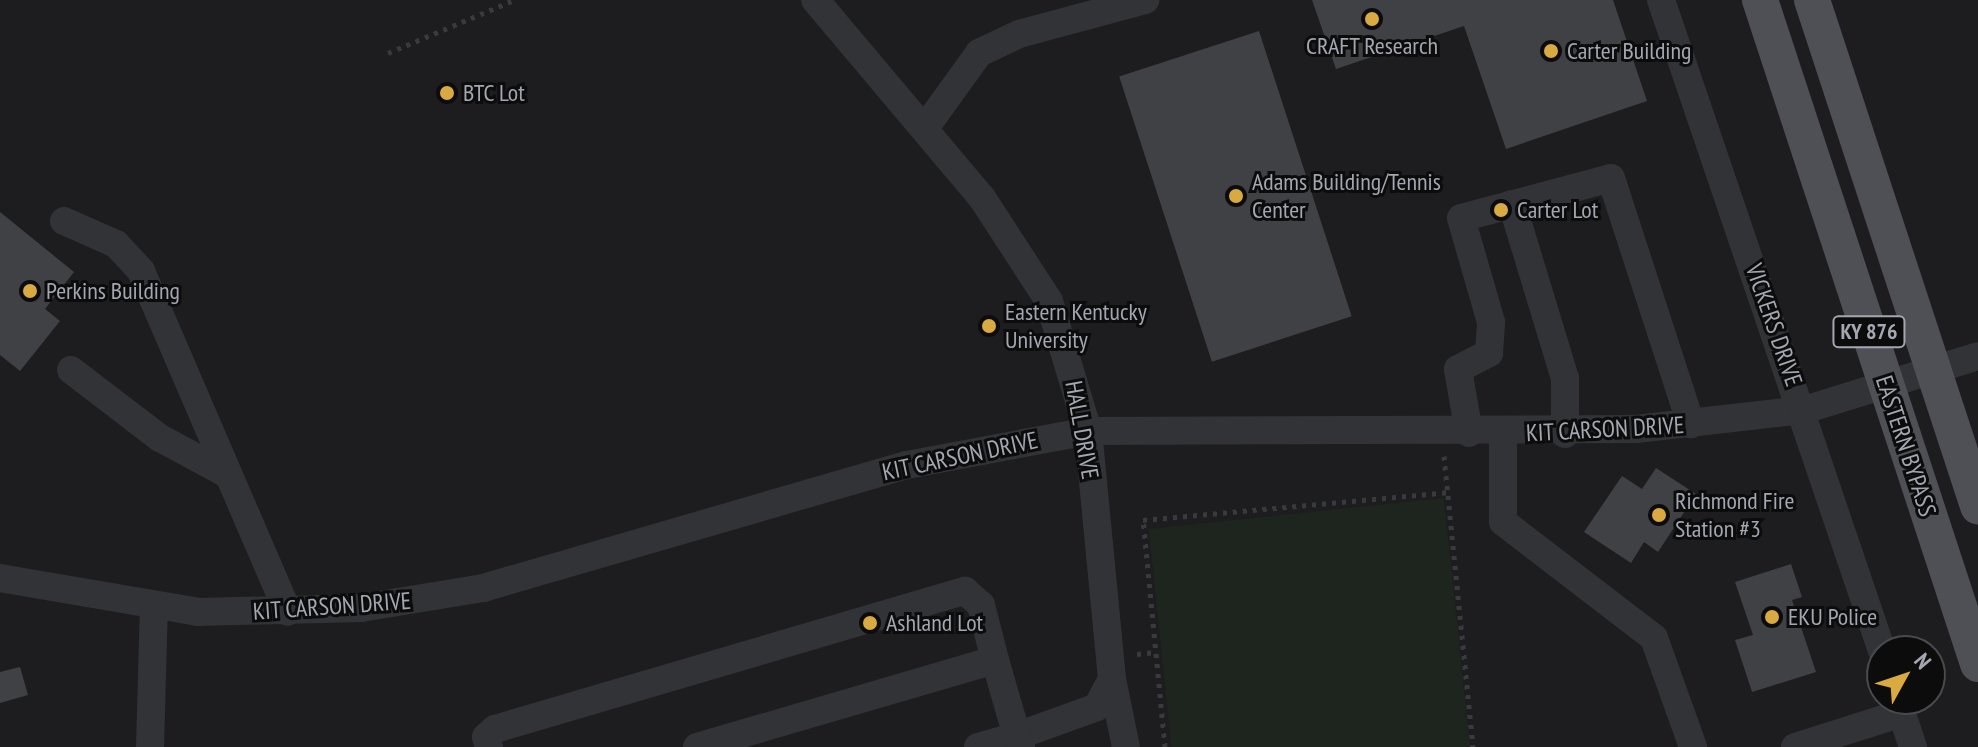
<!DOCTYPE html>
<style>
body{margin:0}
#map{position:relative;width:1978px;height:747px;overflow:hidden;background:#111112;font-family:"PT Sans Narrow",sans-serif}
div>[style]{position:absolute}
[style*='--x']{left:calc(var(--x)*1px);top:calc(var(--y)*1px);width:calc(var(--w)*1px);rotate:calc(var(--a)*1deg)}
.built>*{inset:0;background:#1d1d1f}
.green>*{inset:0;background:#1e241e;transform-origin:0 0}
.building>*{inset:0;background:#404145;transform-origin:0 0}
.path>*{height:5px;margin-top:-2.5px;transform-origin:0;background:repeating-linear-gradient(90deg,#383a3d 0 4px,transparent 0 10px)}
.minor>*{height:28px;margin:-14px;padding:0 14px;transform-origin:14px;border-radius:14px;background:#323336}
.major>*{height:36px;margin:-18px;padding:0 18px;transform-origin:18px;border-radius:18px;background:#4f5055}
.dots>*{width:22px;height:22px;translate:-50% -50%;box-sizing:border-box;border:4px solid #0c0c0d;border-radius:50%}
span{translate:-50% -50%;white-space:nowrap;text-align:center;line-height:1.15;-webkit-text-stroke:6px #0c0c0d;paint-order:stroke}
.shield-label span{padding:2px 6px;background:#0c0c0d;border:2px solid;border-radius:6px;-webkit-text-stroke-width:0}
.shield-label{font-size:22px;color:#a4a7b1;font-weight:700}
.poi-label{font-size:24px;color:#a4a7b1}
.left{translate:0 -50%;text-align:left}
.street-label{font-size:24px;color:#a4a7b1}
.north{position:absolute;left:1866px;top:635px;width:80px;height:80px;box-sizing:border-box;background:#0c0c0d;border:2px solid #494a4f;border-radius:50%;rotate:50deg;font-size:22px;font-weight:700;line-height:32px;text-align:center;color:#a4a7b1}
.north::after{content:'';display:block;margin:auto;width:28px;height:36px;background:#d9aa41;clip-path:polygon(50% 0,100% 100%,50% 72%,0 100%)}
</style>
<div id="map">
<div class="built">
<div style="clip-path:polygon(evenodd,0 0,1978px 0,1978px 747px,0 747px,0 0,1882px 651px,1930px 651px,1930px 699px,1882px 699px,1882px 651px)"></div>
</div>
<div class="green">
<div style="left:1444px;top:498px;width:250px;height:297px;rotate:84deg"></div>
</div>
<div class="building">
<div style="clip-path:polygon(1312px 0,1613px 0,1647px 101px,1506px 149px,1464px 26px,1336px 69px)"></div>
<div style="left:1259px;top:31px;width:300px;height:147px;rotate:72deg"></div>
<div style="clip-path:polygon(0 212px,74px 272px,45px 309px,60px 321px,20px 371px,0 355px)"></div>
<div style="clip-path:polygon(1656px 468px,1696px 494px,1658px 552px,1644px 542px,1631px 563px,1584px 532px,1622px 476px,1642px 489px)"></div>
<div style="clip-path:polygon(1791px 564px,1802px 597px,1792px 600px,1816px 672px,1752px 692px,1735px 640px,1753px 635px,1735px 582px)"></div>
<div style="clip-path:polygon(20px 667px,28px 695px,0 703px,0 672px)"></div>
</div>
<div class="path">
<div style="--x:388;--y:53;--w:137;--a:-22.8"></div>
<div style="--x:1444;--y:456;--w:292;--a:84.3"></div>
<div style="--x:1137;--y:654;--w:19;--a:-6"></div>
<div style="--x:1165;--y:747;--w:228;--a:-95.5"></div>
<div style="--x:1143;--y:520;--w:306;--a:-5.2"></div>
</div>
<div class="minor">
<div style="--x:1661;--y:0;--w:687;--a:71.25"></div>
<div style="--x:925;--y:128;--w:92;--a:-54.2"></div>
<div style="--x:979;--y:53;--w:44;--a:-25.4"></div>
<div style="--x:1019;--y:34;--w:131;--a:-15.1"></div>
<div style="--x:1512;--y:204;--w:182;--a:73.1"></div>
<div style="--x:1565;--y:378;--w:56;--a:90"></div>
<div style="--x:64;--y:221;--w:57;--a:23.9"></div>
<div style="--x:116;--y:244;--w:37;--a:47"></div>
<div style="--x:141;--y:271;--w:371;--a:66.7"></div>
<div style="--x:71;--y:370;--w:112;--a:37.4"></div>
<div style="--x:160;--y:438;--w:78;--a:28.2"></div>
<div style="--x:1469;--y:433;--w:65;--a:-99.8"></div>
<div style="--x:1458;--y:369;--w:35;--a:-27"></div>
<div style="--x:1489;--y:353;--w:31;--a:-86"></div>
<div style="--x:1491;--y:322;--w:108;--a:-106.1"></div>
<div style="--x:1461;--y:218;--w:155;--a:-14.9"></div>
<div style="--x:1611;--y:178;--w:259;--a:72"></div>
<div style="--x:1503;--y:434;--w:88;--a:90"></div>
<div style="--x:1503;--y:522;--w:190;--a:37.5"></div>
<div style="--x:1654;--y:638;--w:116;--a:70.3"></div>
<div style="--x:0;--y:578;--w:201;--a:9.7"></div>
<div style="--x:198;--y:612;--w:163;--a:-1.4"></div>
<div style="--x:361;--y:608;--w:124;--a:-9.3"></div>
<div style="--x:483;--y:588;--w:441;--a:-16.2"></div>
<div style="--x:907;--y:465;--w:184;--a:-10.6"></div>
<div style="--x:1088;--y:431;--w:548;--a:-0.21"></div>
<div style="--x:1636;--y:429;--w:169;--a:-6.5"></div>
<div style="--x:1804;--y:410;--w:182;--a:-17.2"></div>
<div style="--x:1112;--y:679;--w:69;--a:78.4"></div>
<div style="--x:1897;--y:699;--w:51;--a:71.6"></div>
<div style="--x:150;--y:747;--w:139;--a:-88.4"></div>
<div style="--x:489;--y:747;--w:10;--a:-107"></div>
<div style="--x:486;--y:737;--w:12;--a:-42"></div>
<div style="--x:495;--y:729;--w:490;--a:-16.4"></div>
<div style="--x:965;--y:591;--w:21;--a:41"></div>
<div style="--x:981;--y:605;--w:57;--a:75.7"></div>
<div style="--x:697;--y:747;--w:310;--a:-16.3"></div>
<div style="--x:995;--y:660;--w:79;--a:73.9"></div>
<div style="--x:1017;--y:736;--w:85;--a:-19.9"></div>
<div style="--x:1097;--y:707;--w:32;--a:-62"></div>
<div style="--x:1112;--y:679;--w:249;--a:-95.5"></div>
<div style="--x:1088;--y:431;--w:136;--a:-106.7"></div>
<div style="--x:1049;--y:301;--w:123;--a:-123"></div>
<div style="--x:982;--y:198;--w:259;--a:-130.1"></div>
<div style="--x:978;--y:747;--w:41;--a:-15.8"></div>
<div style="--x:1017;--y:736;--w:12;--a:70"></div>
<div style="--x:1795;--y:747;--w:112;--a:-17.6"></div>
</div>
<div class="major">
<div style="--x:1760;--y:0;--w:699;--a:71.82"></div>
<div style="--x:1812;--y:0;--w:533;--a:71.84"></div>
</div>
<div class="dots">
<div style="left:1372px;top:19px;background:#d9aa41"></div>
<div style="left:1551px;top:51px;background:#d9aa41"></div>
<div style="left:447px;top:93px;background:#d9aa41"></div>
<div style="left:1236px;top:196px;background:#d9aa41"></div>
<div style="left:1501px;top:210px;background:#d9aa41"></div>
<div style="left:30px;top:291px;background:#d9aa41"></div>
<div style="left:989px;top:326px;background:#d9aa41"></div>
<div style="left:1659px;top:515px;background:#d9aa41"></div>
<div style="left:1772px;top:617px;background:#d9aa41"></div>
<div style="left:870px;top:623px;background:#d9aa41"></div>
</div>
<div class="shield-label">
<span style="left:1869px;top:332px">KY 876</span>
</div>
<div class="poi-label">
<span style="left:1372px;top:46px">CRAFT Research</span>
<span class="left" style="left:1567px;top:51px">Carter Building</span>
<span class="left" style="left:463px;top:93px">BTC Lot</span>
<span class="left" style="left:1252px;top:196px">Adams Building/Tennis<br>Center</span>
<span class="left" style="left:1517px;top:210px">Carter Lot</span>
<span class="left" style="left:46px;top:291px">Perkins Building</span>
<span class="left" style="left:1005px;top:326px">Eastern Kentucky<br>University</span>
<span class="left" style="left:1675px;top:515px">Richmond Fire<br>Station #3</span>
<span class="left" style="left:1788px;top:617px">EKU Police</span>
<span class="left" style="left:886px;top:623px">Ashland Lot</span>
</div>
<div class="street-label">
<span style="left:1774px;top:325px;rotate:71deg">VICKERS DRIVE</span>
<span style="left:1605px;top:429px;rotate:-3deg">KIT CARSON DRIVE</span>
<span style="left:1082px;top:430px;rotate:80deg">HALL DRIVE</span>
<span style="left:1906px;top:446px;rotate:72deg">EASTERN BYPASS</span>
<span style="left:960px;top:456px;rotate:-12deg">KIT CARSON DRIVE</span>
<span style="left:332px;top:606px;rotate:-4deg">KIT CARSON DRIVE</span>
</div>
<div class="north">N</div>
</div>
